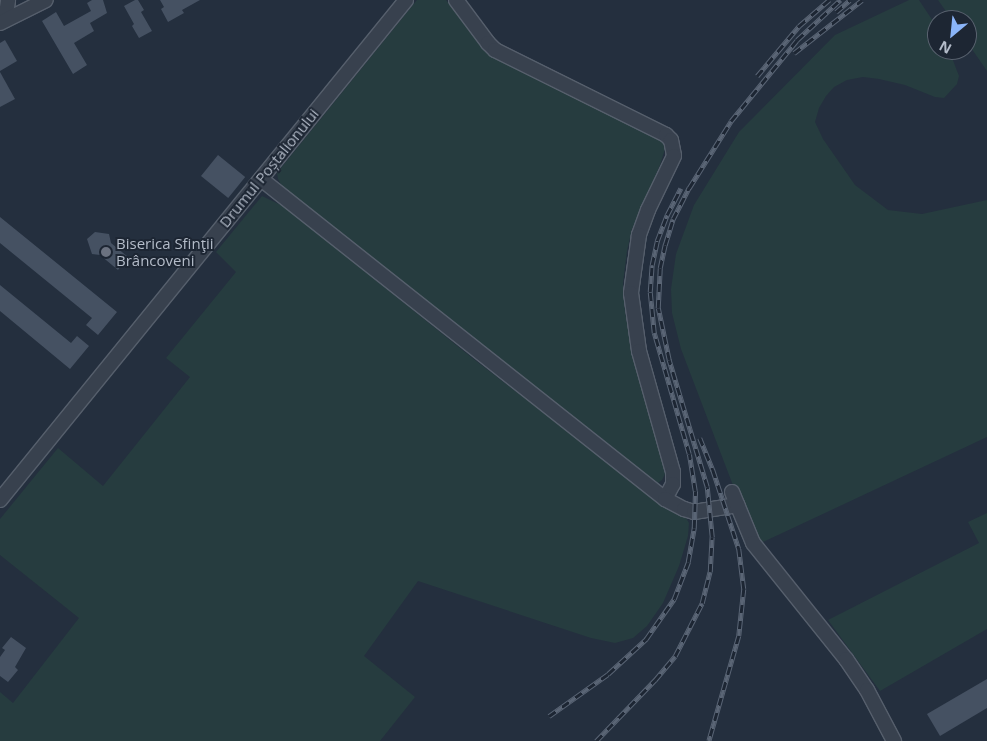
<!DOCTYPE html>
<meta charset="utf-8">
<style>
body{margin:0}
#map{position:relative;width:987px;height:741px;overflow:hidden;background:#242f3e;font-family:"Open Sans",sans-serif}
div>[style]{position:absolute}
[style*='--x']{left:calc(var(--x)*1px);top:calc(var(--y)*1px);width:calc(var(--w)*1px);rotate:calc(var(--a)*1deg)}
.green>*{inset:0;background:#263c3f}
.building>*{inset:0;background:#455162;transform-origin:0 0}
.roads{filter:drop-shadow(1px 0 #565f6c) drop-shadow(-1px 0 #565f6c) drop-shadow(0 1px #565f6c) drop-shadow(0 -1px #565f6c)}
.minor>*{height:14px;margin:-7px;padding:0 7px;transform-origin:7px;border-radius:7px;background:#38414e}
.rail>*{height:4.5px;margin-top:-2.25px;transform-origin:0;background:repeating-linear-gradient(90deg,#1d2633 0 8px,#5a6575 0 16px);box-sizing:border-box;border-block:1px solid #5a6575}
.dots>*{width:14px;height:14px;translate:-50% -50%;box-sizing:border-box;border:2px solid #1d2633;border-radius:50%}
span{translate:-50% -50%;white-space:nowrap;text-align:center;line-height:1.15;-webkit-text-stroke:4px #1d2633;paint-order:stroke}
.street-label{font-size:15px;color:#b4bcc9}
.poi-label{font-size:15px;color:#b4bcc9}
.left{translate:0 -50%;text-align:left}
.north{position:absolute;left:927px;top:10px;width:50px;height:50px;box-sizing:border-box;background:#1d2633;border:1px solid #59626f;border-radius:50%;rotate:208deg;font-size:14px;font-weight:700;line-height:20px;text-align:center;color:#b4bcc9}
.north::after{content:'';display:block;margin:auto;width:18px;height:22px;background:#8ab4f8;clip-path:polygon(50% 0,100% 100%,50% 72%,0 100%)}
</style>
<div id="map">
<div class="green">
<div style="clip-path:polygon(417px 0,446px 0,480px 42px,658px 137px,664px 143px,665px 149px,660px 165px,632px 229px,627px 251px,623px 283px,625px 312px,634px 357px,664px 457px,666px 472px,662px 480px,658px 483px,282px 186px,278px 179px,277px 173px)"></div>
<div style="clip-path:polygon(909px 0,919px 0,937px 27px,937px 50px,949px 50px,959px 76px,957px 84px,944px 98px,935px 97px,905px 85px,879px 79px,863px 77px,847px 80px,834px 87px,826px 96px,819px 108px,815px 122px,823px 139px,855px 185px,888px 210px,922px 214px,987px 200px,987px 437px,761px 543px,739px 490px,734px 488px,681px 349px,672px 313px,671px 289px,676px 254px,694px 205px,739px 132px,835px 35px)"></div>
<div style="clip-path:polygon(938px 0,987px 0,987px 71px,967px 42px,967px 20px,952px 20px)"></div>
<div style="clip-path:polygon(262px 196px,285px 207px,471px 357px,643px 489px,673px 512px,686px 518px,689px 523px,688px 536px,679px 566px,663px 603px,647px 626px,633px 638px,615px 643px,591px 638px,418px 581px,364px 656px,415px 697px,380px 741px,0 741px,0 692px,13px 703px,79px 618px,0 555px,0 519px,58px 448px,103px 486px,190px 377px,166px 358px,236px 272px,216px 252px)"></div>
<div style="clip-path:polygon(987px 513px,987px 629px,880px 691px,828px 620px,979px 543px,968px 522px)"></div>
</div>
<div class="building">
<div style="clip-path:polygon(92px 0,103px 0,107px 13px,90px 23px,94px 31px,74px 43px,87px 65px,73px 74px,42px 21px,56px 12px,64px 26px,91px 11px,87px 3px)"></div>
<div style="clip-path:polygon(135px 0,138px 0,144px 10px,141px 12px,152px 31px,139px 38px,132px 26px,134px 24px,124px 6px)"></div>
<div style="clip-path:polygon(160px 0,200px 0,182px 10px,184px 13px,168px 22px,161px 9px,164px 7px)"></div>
<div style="clip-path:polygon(5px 40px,17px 61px,0 71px,0 43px)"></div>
<div style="clip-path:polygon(0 72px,15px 99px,0 107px)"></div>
<div style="left:218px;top:155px;width:35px;height:27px;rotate:39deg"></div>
<div style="clip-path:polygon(0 217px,117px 312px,98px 335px,86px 325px,92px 318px,0 243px)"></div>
<div style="clip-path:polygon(95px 232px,109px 234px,111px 243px,128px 257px,118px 270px,100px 255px,92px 254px,87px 239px)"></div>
<div style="clip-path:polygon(0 285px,71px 343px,77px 336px,89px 346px,70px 369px,0 311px)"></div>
<div style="clip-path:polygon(11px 637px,26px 648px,15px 667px,18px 670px,8px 682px,0 676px,0 657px,5px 650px,2px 648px)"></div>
<div style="clip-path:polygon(987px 679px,987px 708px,940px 736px,927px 714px)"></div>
</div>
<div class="roads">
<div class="minor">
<div style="--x:456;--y:0;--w:54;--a:53.3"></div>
<div style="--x:488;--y:43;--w:10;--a:45"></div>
<div style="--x:495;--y:50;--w:191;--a:26.4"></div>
<div style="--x:666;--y:135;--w:7;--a:45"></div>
<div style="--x:671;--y:140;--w:16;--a:79"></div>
<div style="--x:674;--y:156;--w:60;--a:115.7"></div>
<div style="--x:648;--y:210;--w:27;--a:110"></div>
<div style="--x:639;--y:235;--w:59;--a:97.9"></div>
<div style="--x:631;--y:293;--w:59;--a:82.1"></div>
<div style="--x:639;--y:351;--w:126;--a:74.3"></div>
<div style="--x:673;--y:472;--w:12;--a:90"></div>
<div style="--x:673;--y:484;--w:17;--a:118"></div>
<div style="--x:5;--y:20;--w:20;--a:-81"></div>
<div style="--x:0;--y:23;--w:51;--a:-26.6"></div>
<div style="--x:261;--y:179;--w:515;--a:38.38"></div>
<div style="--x:665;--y:499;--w:21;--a:28"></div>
<div style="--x:684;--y:509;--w:10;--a:17"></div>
<div style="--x:694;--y:512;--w:44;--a:-9.2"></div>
<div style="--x:732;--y:492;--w:55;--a:67.6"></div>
<div style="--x:753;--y:543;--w:149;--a:51.3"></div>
<div style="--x:846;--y:659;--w:37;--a:56"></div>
<div style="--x:867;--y:690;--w:58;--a:62.1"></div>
<div style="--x:0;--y:500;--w:644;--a:-50.92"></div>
</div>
</div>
<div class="rail">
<div style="--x:836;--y:12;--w:18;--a:-41"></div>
<div style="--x:794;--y:53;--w:86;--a:-37.9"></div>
<div style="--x:757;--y:76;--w:65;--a:-50"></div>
<div style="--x:799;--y:26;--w:40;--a:-41"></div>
<div style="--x:700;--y:438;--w:35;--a:68"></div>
<div style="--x:713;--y:470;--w:83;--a:71.8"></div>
<div style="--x:739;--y:549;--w:40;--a:82.9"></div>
<div style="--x:744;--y:589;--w:47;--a:96.1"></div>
<div style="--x:739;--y:636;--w:109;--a:105.9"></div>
<div style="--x:549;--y:716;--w:72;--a:-35.4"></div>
<div style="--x:608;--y:674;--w:52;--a:-42.6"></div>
<div style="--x:646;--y:639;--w:49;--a:-55"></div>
<div style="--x:674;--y:599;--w:40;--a:-69"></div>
<div style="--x:688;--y:562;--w:35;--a:-80"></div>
<div style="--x:694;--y:528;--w:37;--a:-88"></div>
<div style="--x:695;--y:491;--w:37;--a:-99"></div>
<div style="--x:689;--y:454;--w:126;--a:-106.1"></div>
<div style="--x:654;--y:333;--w:41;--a:-95.6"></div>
<div style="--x:650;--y:292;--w:27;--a:-86"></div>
<div style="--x:652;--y:265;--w:25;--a:-78"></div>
<div style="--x:657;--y:241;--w:28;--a:-69"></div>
<div style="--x:667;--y:215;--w:30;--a:-63"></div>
<div style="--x:596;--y:741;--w:85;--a:-46"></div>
<div style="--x:655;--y:680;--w:31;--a:-50"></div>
<div style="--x:675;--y:656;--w:59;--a:-63"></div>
<div style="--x:702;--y:603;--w:32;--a:-76"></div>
<div style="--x:710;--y:572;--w:35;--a:-87"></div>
<div style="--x:712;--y:537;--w:50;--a:-95.7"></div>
<div style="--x:707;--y:487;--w:133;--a:-106.7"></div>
<div style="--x:669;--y:360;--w:53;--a:-101.9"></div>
<div style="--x:658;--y:308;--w:40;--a:-87.1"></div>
<div style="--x:660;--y:268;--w:24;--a:-78"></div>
<div style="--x:665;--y:245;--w:27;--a:-73"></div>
<div style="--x:673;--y:219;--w:35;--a:-63"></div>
<div style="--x:689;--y:188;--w:79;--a:-57.9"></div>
<div style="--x:731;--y:121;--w:104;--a:-50.8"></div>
<div style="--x:797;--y:40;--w:59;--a:-42.9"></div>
</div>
<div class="dots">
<div style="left:106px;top:252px;background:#6b7280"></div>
</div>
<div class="street-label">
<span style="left:269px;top:168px;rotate:-51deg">Drumul Poștalionului</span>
</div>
<div class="poi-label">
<span class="left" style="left:116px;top:252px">Biserica Sfinţii<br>Brâncoveni</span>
</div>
<div class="north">N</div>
</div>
